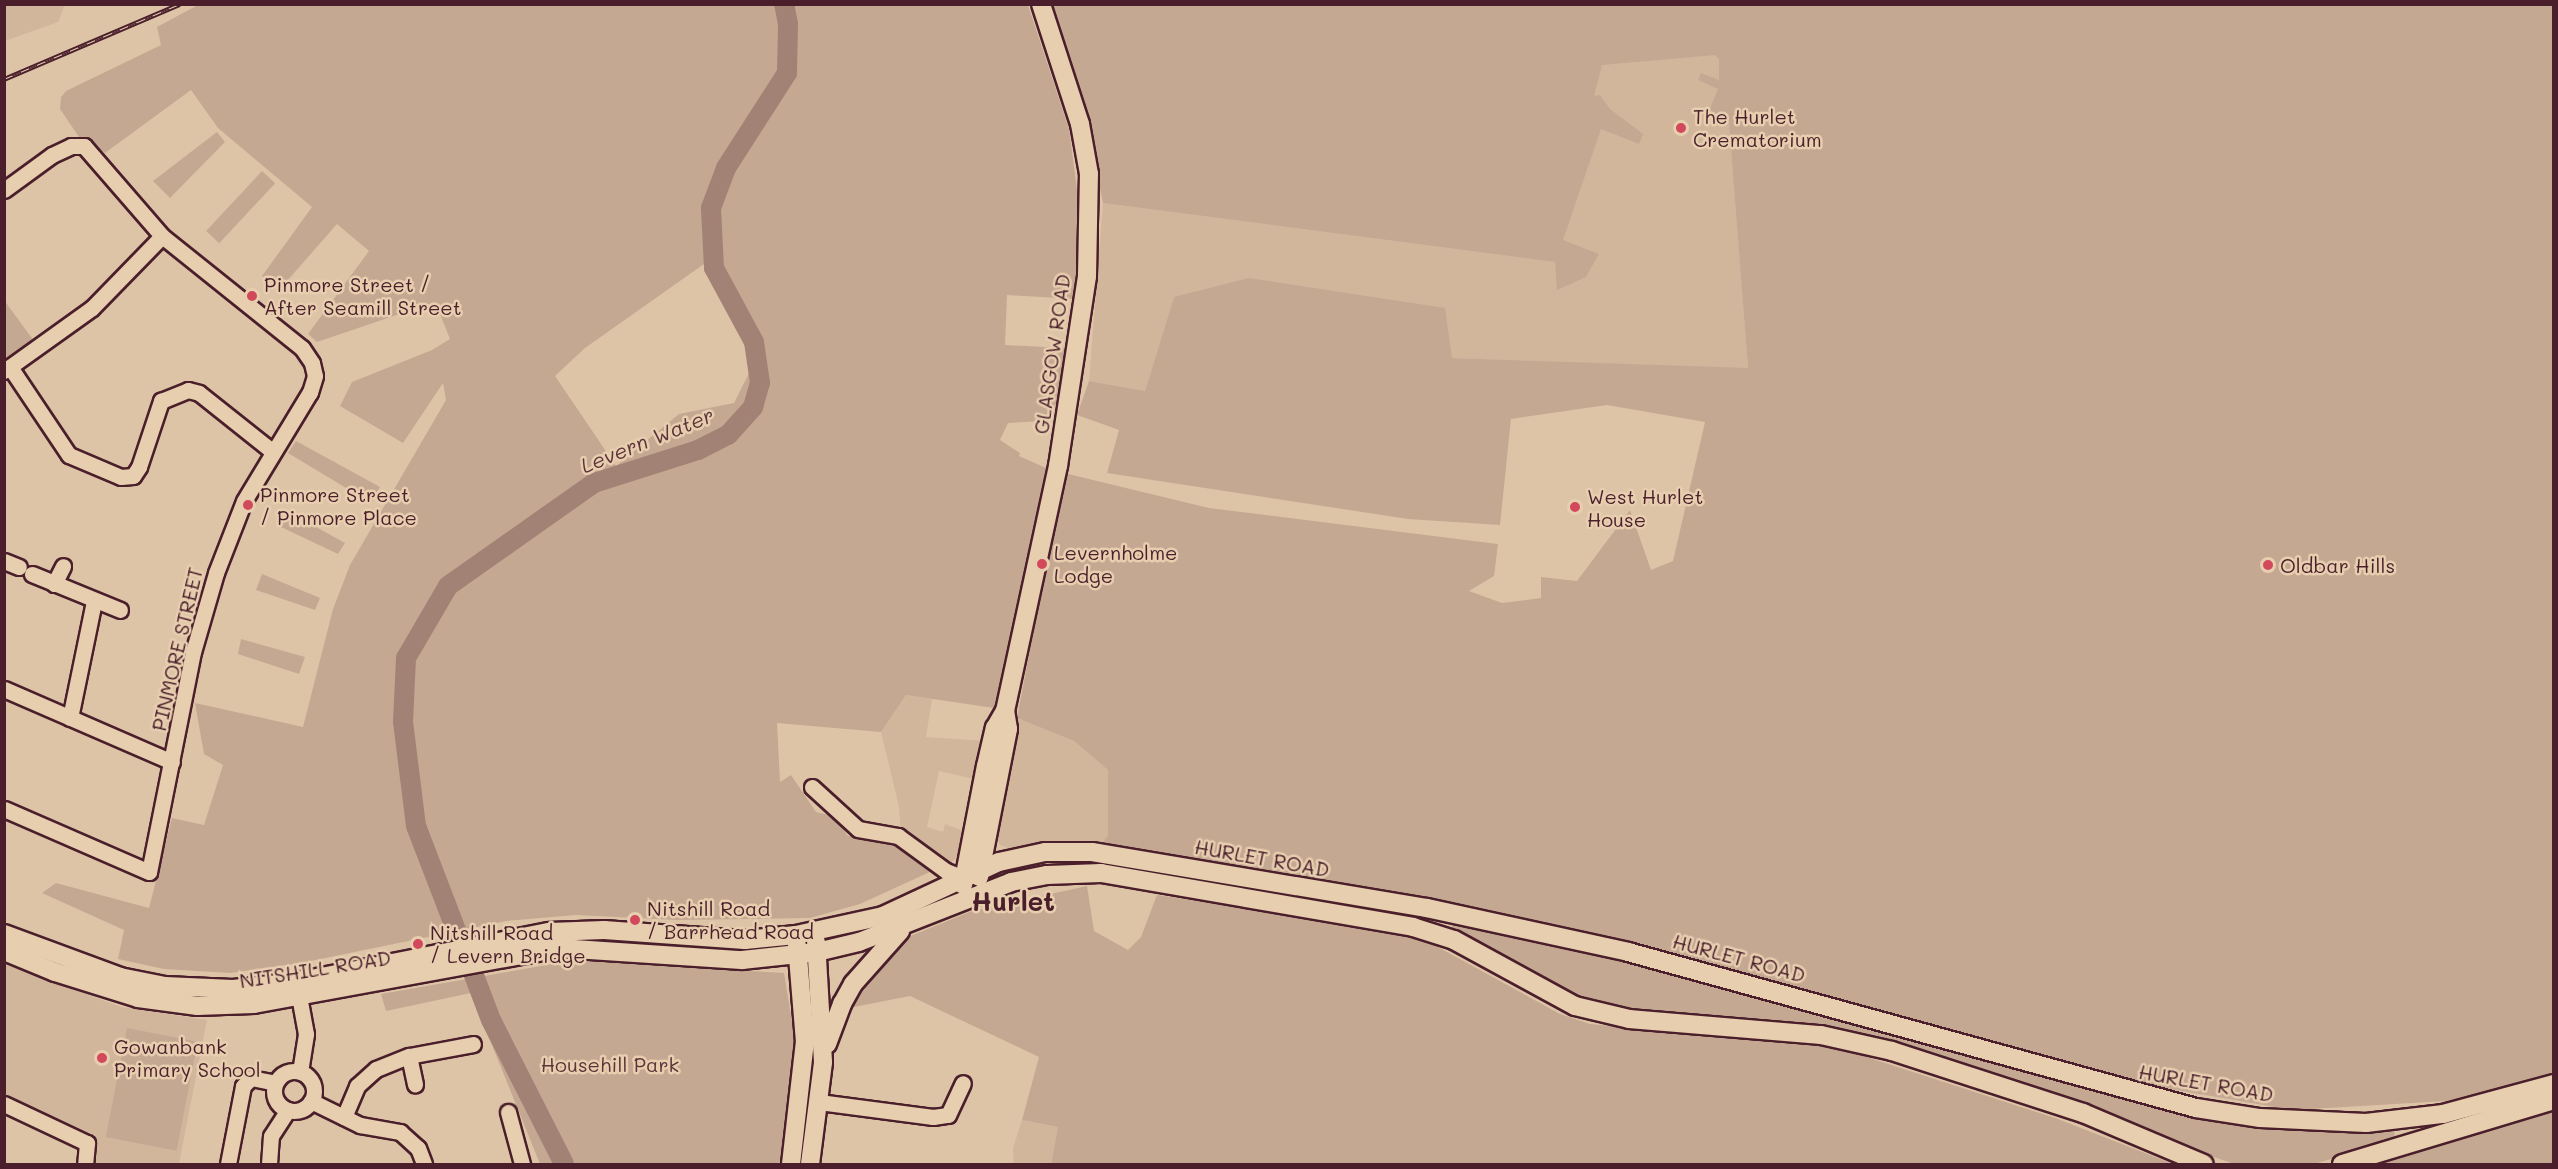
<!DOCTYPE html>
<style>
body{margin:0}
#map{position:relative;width:2558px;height:1169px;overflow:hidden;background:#dec4a7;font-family:Mali,sans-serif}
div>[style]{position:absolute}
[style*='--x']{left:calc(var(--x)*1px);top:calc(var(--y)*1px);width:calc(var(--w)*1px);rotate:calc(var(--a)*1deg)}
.built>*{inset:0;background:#d1b69c}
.green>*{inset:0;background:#c5a892;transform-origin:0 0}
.river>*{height:20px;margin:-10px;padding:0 10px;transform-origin:10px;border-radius:10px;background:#a38276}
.roads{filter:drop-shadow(2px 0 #4a1f2b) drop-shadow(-2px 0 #4a1f2b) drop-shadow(0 2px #4a1f2b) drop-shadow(0 -2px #4a1f2b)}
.minor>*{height:15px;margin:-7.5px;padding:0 7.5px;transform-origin:7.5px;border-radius:7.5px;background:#e7ceaf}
.minor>.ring{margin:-7.5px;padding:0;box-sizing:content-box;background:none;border:15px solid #e7ceaf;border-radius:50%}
.major>*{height:18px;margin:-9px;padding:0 9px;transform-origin:9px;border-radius:9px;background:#e7ceaf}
.rail>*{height:5px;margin-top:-2.5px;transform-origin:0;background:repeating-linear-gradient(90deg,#e7ceaf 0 9px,#4a1f2b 0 18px);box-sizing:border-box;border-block:2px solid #4a1f2b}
.dots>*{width:16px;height:16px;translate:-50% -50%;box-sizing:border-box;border:3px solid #e7ceaf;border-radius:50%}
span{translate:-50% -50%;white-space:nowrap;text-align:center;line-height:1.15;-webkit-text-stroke:5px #e7ceaf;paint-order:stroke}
.poi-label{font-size:20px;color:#4a1f2b}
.left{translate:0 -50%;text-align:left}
.street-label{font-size:20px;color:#4a1f2b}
.park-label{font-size:20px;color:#5c343a}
.water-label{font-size:21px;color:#5c333a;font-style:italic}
.district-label{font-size:26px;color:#4a1f2b;font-weight:700}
.frame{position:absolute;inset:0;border:6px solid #4a1f2b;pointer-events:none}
</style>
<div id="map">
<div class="built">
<div style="clip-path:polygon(5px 4px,65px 4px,65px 5px,58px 22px,5px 41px)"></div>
<div style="clip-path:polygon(1570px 38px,1725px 48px,1748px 369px,1452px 358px,1174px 297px,1145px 391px,1089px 381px,1103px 203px,1555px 262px)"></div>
<div style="clip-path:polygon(906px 695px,932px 699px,926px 737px,987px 741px,978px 780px,939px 771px,927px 827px,943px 832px,945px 824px,966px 832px,956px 858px,946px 867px,901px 834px,899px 807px,881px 732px)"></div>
<div style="clip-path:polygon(1017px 718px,1074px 741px,1108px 770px,1108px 835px,1104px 842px,1066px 841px,1014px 850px,1000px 845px,996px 835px)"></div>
<div style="clip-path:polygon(5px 964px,121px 1007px,207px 1020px,179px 1164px,93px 1164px,95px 1135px,5px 1095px)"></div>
<div style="clip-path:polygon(1022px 1120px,1058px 1127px,1051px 1164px,1014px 1164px,1013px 1148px)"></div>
</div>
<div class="green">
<div style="clip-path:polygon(evenodd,198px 5px,1028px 5px,1069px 129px,1081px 220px,1074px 299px,1007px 295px,1005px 345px,1067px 348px,1058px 402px,1043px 421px,1008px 423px,1000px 440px,1020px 453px,1019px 456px,1046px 468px,1017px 615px,994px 708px,906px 695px,881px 732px,777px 723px,780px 782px,791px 775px,816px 812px,833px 816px,848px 836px,889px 840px,912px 850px,932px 871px,860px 904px,810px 918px,677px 920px,576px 915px,506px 921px,301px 963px,230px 973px,164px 969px,118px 959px,124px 930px,42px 893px,56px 883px,149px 908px,172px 818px,204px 825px,223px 765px,204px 754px,195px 703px,303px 727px,333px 609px,350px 565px,446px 400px,443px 383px,403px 443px,340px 406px,352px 382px,432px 350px,450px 339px,435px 302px,317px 342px,308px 334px,369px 251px,337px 224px,280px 289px,262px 276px,312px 207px,218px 128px,191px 90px,105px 153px,86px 137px,79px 137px,60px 109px,61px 97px,66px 91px,161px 45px,157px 27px,198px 5px,704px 264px,754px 363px,734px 403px,679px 414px,616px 466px,555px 376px,585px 348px,704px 264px)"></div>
<div style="clip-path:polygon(1053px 5px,2553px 5px,2553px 1075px,2446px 1101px,2293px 1110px,2118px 1080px,1775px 983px,1101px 846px,1108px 835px,1108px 770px,1074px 741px,1017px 718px,1064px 473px,1209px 508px,1498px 544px,1494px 576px,1469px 591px,1502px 603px,1541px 598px,1541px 577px,1577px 581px,1630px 510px,1651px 570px,1673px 561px,1705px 422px,1607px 405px,1511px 419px,1500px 525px,1408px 519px,1107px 473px,1119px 430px,1077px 415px,1089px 381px,1145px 391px,1174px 297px,1249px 278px,1445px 308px,1452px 358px,1748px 368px,1729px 121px,1708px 113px,1718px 89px,1698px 80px,1701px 73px,1719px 80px,1719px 59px,1715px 55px,1602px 65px,1594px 96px,1600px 95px,1610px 109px,1643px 134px,1639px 144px,1601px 129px,1563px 240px,1599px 254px,1586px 277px,1557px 290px,1555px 262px,1103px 203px,1086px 121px)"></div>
<div style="clip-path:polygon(217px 132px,225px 142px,170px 198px,153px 181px)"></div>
<div style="left:262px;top:171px;width:18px;height:82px;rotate:43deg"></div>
<div style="clip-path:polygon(4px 300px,34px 341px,5px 360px,4px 360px)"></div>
<div style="clip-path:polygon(296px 441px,380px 487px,371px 503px,288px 453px)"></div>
<div style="clip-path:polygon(289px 512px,345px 543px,338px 554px,281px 527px)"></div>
<div style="clip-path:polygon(262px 574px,320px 598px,315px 610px,256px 590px)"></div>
<div style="clip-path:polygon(241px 639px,305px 657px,299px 674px,238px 654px)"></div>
<div style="clip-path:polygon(1087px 886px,1094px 931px,1128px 950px,1141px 937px,1157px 895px,1355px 925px,1425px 940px,1560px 1014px,1590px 1024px,1839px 1048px,2058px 1119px,2173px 1164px,1051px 1164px,1058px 1127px,1022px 1120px,1039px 1057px,910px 996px,849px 1008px,908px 937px,972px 911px)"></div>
<div style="clip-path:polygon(1452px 922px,1654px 967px,2191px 1115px,2308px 1131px,2394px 1128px,2395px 1140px,2314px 1164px,2234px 1164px,1924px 1055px,1833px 1027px,1641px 1015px,1575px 1000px,1452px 929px)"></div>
<div style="clip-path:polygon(575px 960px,784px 973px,795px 1040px,781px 1164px,540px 1164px,471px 993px,386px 1011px,381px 994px)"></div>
<div style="left:127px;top:1028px;width:72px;height:111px;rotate:11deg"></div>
<div style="clip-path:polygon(2553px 1110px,2553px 1164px,2376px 1164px)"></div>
</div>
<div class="river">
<div style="--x:461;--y:943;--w:125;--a:-111"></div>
<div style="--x:416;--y:826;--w:105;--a:-97.1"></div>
<div style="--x:403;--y:722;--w:64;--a:-87.3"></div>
<div style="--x:406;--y:658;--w:83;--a:-59.7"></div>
<div style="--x:448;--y:586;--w:179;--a:-35.2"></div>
<div style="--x:594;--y:483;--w:109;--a:-17.6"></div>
<div style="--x:698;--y:450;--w:34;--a:-27"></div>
<div style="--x:728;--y:435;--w:38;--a:-48"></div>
<div style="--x:753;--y:407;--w:25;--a:-74"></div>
<div style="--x:760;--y:383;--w:41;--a:-98.3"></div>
<div style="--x:754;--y:342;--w:84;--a:-118.4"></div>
<div style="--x:714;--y:268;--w:60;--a:-92.9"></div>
<div style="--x:711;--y:208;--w:43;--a:-69.4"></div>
<div style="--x:726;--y:168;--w:113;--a:-57.3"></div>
<div style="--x:787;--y:73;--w:49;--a:-88.8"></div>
<div style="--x:788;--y:24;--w:20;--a:-101"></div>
<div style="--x:472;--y:970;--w:53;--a:69.2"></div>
<div style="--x:491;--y:1020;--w:161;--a:63.1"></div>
</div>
<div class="roads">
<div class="minor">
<div style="--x:4;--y:190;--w:59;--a:-36.1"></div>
<div style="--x:52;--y:155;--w:21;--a:-25"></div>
<div style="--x:71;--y:146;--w:13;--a:0"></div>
<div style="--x:84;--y:146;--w:119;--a:49.1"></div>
<div style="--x:162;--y:236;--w:179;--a:38.7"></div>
<div style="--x:302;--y:348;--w:18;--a:56"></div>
<div style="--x:312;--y:363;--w:13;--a:77"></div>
<div style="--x:315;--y:376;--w:17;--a:107"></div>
<div style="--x:310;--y:392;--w:127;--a:121.2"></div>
<div style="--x:244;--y:501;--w:77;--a:111.3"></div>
<div style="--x:216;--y:573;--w:82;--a:106.2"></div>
<div style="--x:193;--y:652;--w:224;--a:101.3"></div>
<div style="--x:149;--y:872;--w:158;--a:-156.5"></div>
<div style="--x:10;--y:367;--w:106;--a:56.2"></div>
<div style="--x:69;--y:455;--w:56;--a:22.9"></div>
<div style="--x:121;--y:477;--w:12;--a:-5"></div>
<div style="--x:133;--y:476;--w:11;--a:-56"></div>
<div style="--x:139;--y:467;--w:70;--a:-71.6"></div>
<div style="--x:161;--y:401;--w:29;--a:-22"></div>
<div style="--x:188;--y:390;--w:11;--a:15"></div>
<div style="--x:199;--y:393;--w:93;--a:38.5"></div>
<div style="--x:4;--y:371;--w:108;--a:-35.6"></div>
<div style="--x:92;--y:308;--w:100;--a:-45.8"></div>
<div style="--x:4;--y:561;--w:16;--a:22"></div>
<div style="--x:32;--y:574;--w:95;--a:22.2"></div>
<div style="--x:54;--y:584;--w:20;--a:-63"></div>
<div style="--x:4;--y:689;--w:183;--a:23.5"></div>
<div style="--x:70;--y:718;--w:119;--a:-78.4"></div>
<div style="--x:812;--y:787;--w:62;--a:42.4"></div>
<div style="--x:858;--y:829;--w:41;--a:9.9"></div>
<div style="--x:898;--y:836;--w:59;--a:36.1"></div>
<div style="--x:946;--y:871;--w:17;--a:21"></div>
<div style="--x:297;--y:985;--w:50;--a:79.6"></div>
<div style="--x:306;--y:1034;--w:38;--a:99"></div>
<div style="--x:409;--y:1056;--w:29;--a:78"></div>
<div class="ring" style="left:274px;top:1071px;width:25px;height:25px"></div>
<div style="--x:311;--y:1101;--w:55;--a:26.1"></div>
<div style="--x:360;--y:1125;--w:41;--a:9.9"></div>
<div style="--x:400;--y:1132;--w:24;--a:42"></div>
<div style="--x:418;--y:1148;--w:17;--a:69"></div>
<div style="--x:819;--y:1102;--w:115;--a:7.5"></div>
<div style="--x:933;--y:1117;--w:15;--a:-8"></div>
<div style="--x:948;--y:1115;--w:35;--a:-65"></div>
<div style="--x:4;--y:1104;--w:92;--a:25.2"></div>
<div style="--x:87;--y:1143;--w:21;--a:95"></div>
<div style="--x:508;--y:1112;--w:54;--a:74.9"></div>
<div style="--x:344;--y:1117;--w:34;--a:-67"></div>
<div style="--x:357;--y:1086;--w:25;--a:-42"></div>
<div style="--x:376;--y:1069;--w:35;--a:-22"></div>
<div style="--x:409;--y:1056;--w:65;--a:-10.6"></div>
<div style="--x:228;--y:1164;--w:79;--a:-79.1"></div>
<div style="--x:243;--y:1086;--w:11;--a:-45"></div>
<div style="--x:251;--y:1078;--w:25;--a:11"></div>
<div style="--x:269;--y:1164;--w:28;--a:-86"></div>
<div style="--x:271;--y:1136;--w:31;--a:-57"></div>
</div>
<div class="major">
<div style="--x:979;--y:877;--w:151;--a:-78.9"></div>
<div style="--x:1008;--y:729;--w:18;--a:-99"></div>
<div style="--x:963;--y:885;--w:121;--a:-79.1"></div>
<div style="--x:986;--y:766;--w:39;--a:-77"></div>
<div style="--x:995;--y:728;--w:20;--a:-60"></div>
<div style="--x:1005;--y:711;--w:251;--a:-77.8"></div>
<div style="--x:1058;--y:466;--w:192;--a:-81.3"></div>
<div style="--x:1087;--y:276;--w:102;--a:-88.9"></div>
<div style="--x:1089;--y:174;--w:51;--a:-100.2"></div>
<div style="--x:1080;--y:124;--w:126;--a:-108"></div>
<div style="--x:4;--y:934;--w:124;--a:20.3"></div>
<div style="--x:120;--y:977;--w:46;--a:11.3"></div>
<div style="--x:165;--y:986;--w:68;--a:2.5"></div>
<div style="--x:233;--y:989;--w:63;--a:-6.3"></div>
<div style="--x:296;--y:982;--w:258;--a:-11.2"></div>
<div style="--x:549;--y:932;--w:55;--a:-2.1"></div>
<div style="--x:604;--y:930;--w:141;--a:4.1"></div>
<div style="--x:745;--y:940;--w:51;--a:-5.6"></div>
<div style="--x:796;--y:935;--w:89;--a:-12.3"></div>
<div style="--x:883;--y:916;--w:128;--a:-25"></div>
<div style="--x:999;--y:862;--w:47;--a:-12.3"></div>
<div style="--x:1045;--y:852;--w:47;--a:0"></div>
<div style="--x:1092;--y:852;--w:340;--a:9.5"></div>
<div style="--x:1427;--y:908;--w:206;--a:12.3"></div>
<div style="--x:1628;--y:952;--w:589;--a:15.36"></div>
<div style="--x:2196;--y:1108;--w:65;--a:8.9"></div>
<div style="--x:2260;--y:1118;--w:106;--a:2.7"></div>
<div style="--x:2366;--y:1123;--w:78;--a:-6.7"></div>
<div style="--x:2443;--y:1114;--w:115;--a:-15.1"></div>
<div style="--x:4;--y:951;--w:55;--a:22.4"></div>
<div style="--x:55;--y:972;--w:87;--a:17.4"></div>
<div style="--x:138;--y:998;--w:60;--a:7.7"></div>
<div style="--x:197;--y:1006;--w:57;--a:-2"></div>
<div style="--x:254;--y:1004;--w:310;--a:-10.4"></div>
<div style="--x:559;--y:948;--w:183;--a:3.8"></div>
<div style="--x:742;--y:960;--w:75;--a:-6.1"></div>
<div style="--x:817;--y:952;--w:43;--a:-13.4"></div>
<div style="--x:859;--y:942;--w:163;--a:-21.5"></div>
<div style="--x:1011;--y:882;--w:37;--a:-11"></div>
<div style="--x:1047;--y:875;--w:54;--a:-2.1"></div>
<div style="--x:1101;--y:873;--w:317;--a:9.8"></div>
<div style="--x:1413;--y:927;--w:43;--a:17.6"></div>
<div style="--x:1454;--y:940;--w:138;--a:28.6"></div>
<div style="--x:1575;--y:1006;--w:56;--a:13.5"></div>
<div style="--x:1629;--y:1019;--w:193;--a:4.8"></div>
<div style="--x:1821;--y:1035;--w:73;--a:12.7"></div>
<div style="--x:1892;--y:1051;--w:201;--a:18"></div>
<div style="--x:2083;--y:1113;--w:131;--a:22.9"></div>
<div style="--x:827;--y:1044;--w:43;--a:-69.4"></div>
<div style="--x:842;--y:1004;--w:23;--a:-61"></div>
<div style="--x:853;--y:984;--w:71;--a:-48.4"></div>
<div style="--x:791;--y:1164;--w:123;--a:-83.5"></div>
<div style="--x:805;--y:1042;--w:97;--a:-94.7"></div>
<div style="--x:810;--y:1164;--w:103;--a:-82.7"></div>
<div style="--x:823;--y:1062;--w:120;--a:-93.3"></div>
<div style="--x:2342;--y:1164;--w:221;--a:-16.8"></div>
</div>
</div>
<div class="rail">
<div style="--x:4;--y:79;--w:191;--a:-23.1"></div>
</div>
<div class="dots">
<div style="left:1681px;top:128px;background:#d1495b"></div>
<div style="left:252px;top:296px;background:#d1495b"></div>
<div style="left:248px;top:505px;background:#d1495b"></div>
<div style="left:1575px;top:507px;background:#d1495b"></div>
<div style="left:1042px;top:564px;background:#d1495b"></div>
<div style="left:2268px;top:565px;background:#d1495b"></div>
<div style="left:635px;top:920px;background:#d1495b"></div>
<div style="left:418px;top:944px;background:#d1495b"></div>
<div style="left:102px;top:1058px;background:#d1495b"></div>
</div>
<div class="poi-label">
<span class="left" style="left:1693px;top:128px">The Hurlet<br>Crematorium</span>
<span class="left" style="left:264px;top:296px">Pinmore Street /<br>After Seamill Street</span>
<span class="left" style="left:260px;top:506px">Pinmore Street<br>/ Pinmore Place</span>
<span class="left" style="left:1587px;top:508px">West Hurlet<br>House</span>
<span class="left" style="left:1054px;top:564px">Levernholme<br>Lodge</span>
<span class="left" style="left:2280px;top:565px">Oldbar Hills</span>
<span class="left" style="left:647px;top:920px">Nitshill Road<br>/ Barrhead Road</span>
<span class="left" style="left:430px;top:944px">Nitshill Road<br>/ Levern Bridge</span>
<span class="left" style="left:114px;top:1058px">Gowanbank<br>Primary School</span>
</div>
<div class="street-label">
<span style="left:1052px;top:354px;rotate:-82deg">GLASGOW ROAD</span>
<span style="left:177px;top:649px;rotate:-77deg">PINMORE STREET</span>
<span style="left:1262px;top:858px;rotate:10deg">HURLET ROAD</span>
<span style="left:1739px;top:958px;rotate:15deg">HURLET ROAD</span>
<span style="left:315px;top:969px;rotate:-9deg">NITSHILL ROAD</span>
<span style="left:2206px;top:1083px;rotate:10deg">HURLET ROAD</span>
</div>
<div class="park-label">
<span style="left:610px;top:1064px">Househill Park</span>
</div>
<div class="water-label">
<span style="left:647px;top:440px;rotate:-22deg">Levern Water</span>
</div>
<div class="district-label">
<span style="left:1013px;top:902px">Hurlet</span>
</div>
<div class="frame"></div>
</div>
